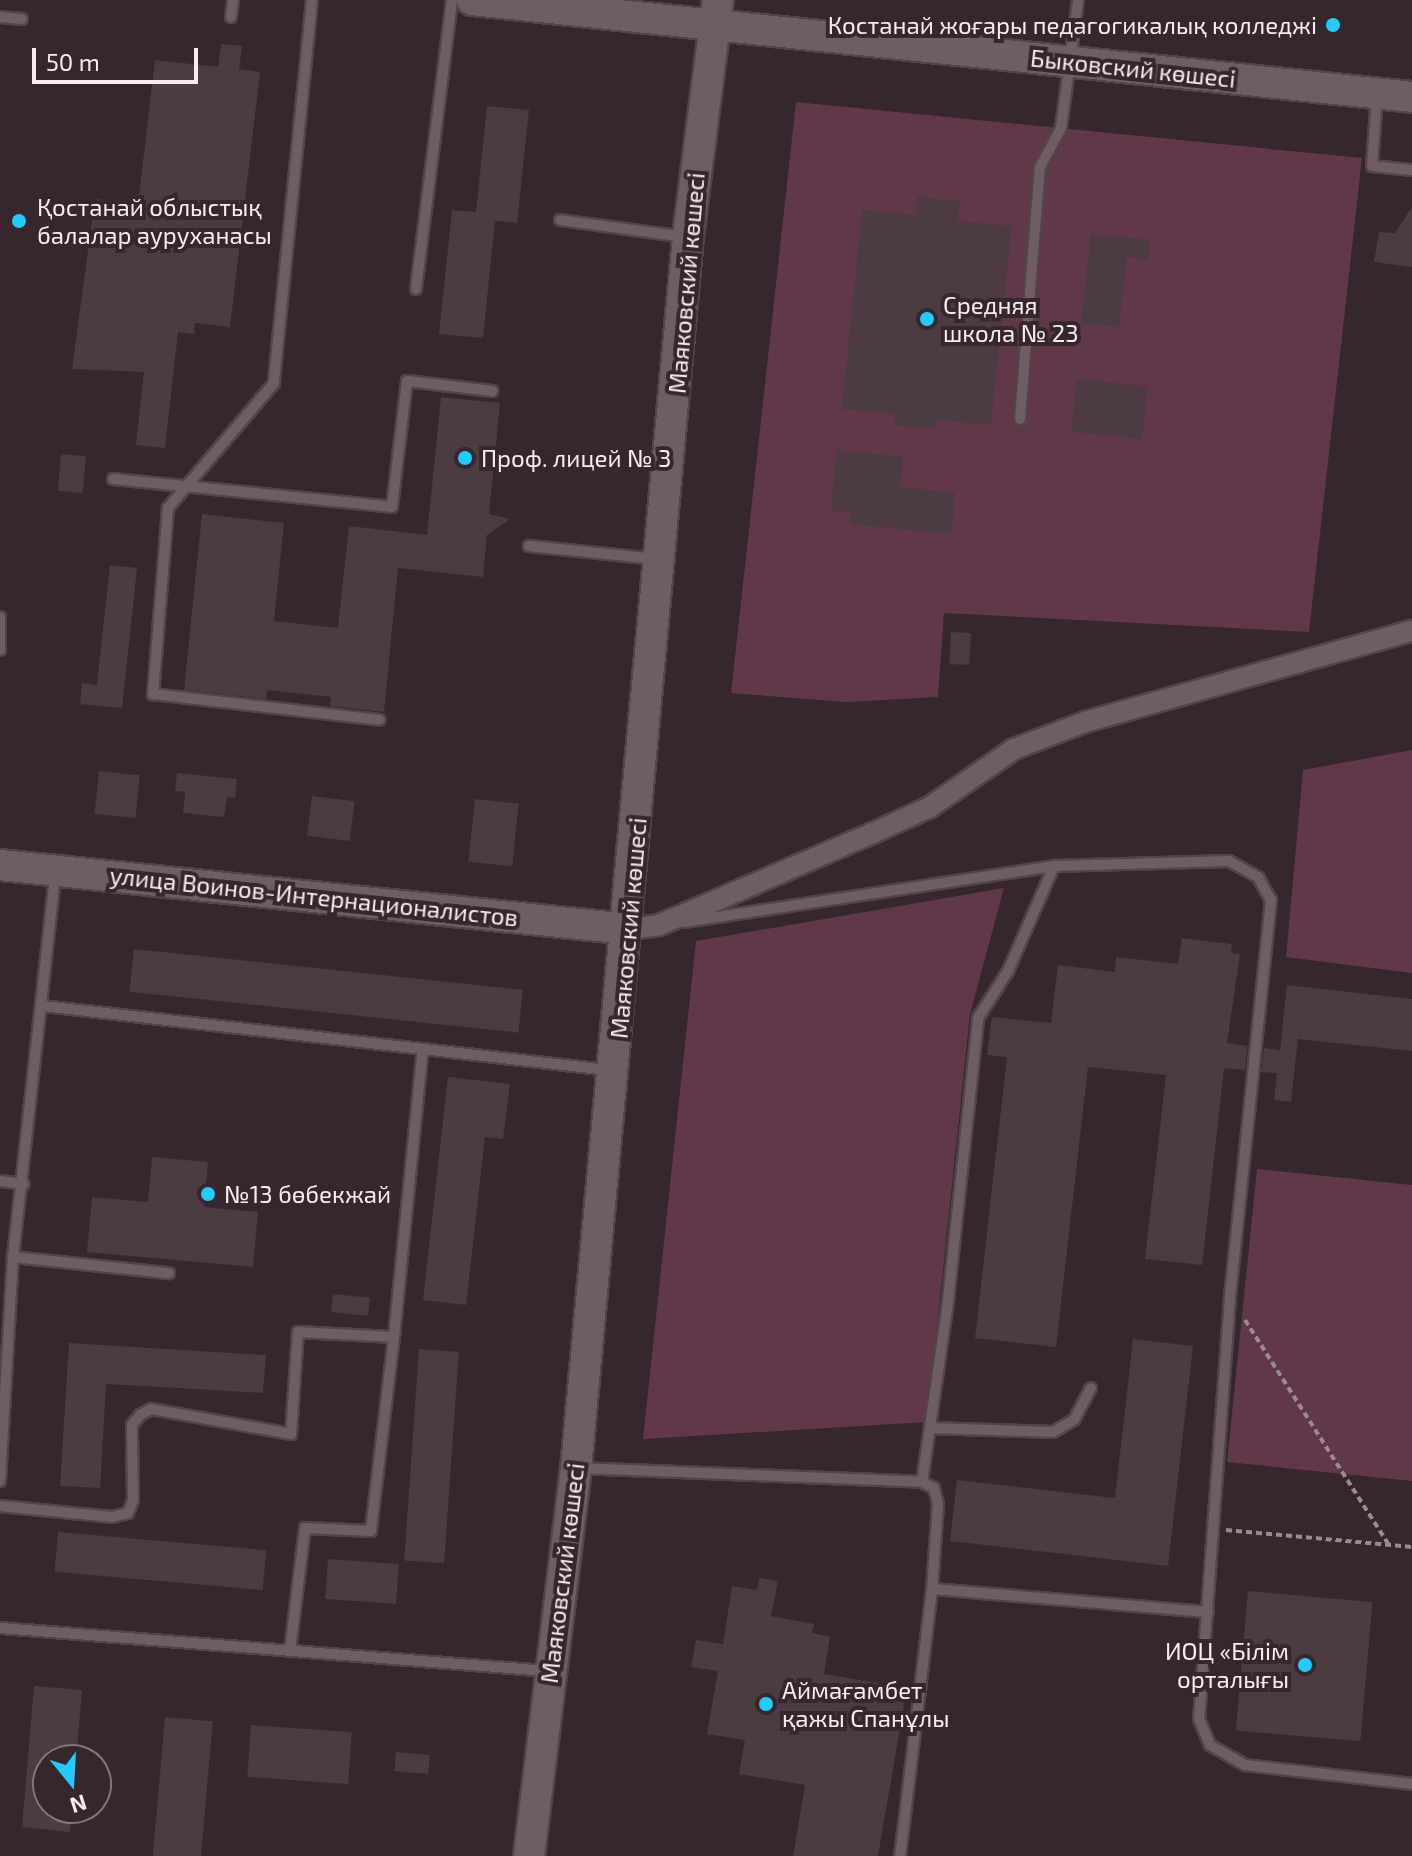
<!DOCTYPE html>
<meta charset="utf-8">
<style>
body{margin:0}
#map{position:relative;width:1412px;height:1856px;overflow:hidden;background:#36262d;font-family:"Exo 2",sans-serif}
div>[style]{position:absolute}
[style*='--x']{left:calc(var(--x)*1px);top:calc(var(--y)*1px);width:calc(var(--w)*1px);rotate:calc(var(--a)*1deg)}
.green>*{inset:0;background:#60384a}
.building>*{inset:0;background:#4c3b42;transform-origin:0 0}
.path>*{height:4px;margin-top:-2px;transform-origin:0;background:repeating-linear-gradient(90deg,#998b91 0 6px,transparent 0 10px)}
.roads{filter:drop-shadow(2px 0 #51444a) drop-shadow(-2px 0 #51444a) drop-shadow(0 2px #51444a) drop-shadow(0 -2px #51444a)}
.lane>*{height:10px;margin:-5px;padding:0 5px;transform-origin:5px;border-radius:5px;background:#6f5d64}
.street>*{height:20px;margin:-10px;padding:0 10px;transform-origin:10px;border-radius:10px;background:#6f5d64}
.secondary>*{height:30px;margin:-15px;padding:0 15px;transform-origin:15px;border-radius:15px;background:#6f5d64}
.dots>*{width:22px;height:22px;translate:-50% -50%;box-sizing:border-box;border:4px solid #36262d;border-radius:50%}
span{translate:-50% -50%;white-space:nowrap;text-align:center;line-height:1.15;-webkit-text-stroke:8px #36262d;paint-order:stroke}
.poi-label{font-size:24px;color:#f7ecf1}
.right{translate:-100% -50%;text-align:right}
.left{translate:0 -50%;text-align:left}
.street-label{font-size:24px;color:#f7ecf1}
.north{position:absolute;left:32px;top:1744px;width:80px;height:80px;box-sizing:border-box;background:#36262d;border:2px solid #83757b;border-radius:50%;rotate:162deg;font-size:22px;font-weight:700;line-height:32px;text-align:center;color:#f7ecf1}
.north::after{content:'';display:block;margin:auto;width:28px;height:36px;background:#24c9fe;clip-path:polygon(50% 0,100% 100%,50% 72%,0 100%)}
.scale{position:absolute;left:32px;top:48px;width:166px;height:36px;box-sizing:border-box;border:4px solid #f7ecf1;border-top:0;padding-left:10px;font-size:24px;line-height:28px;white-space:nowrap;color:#f7ecf1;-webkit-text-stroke:6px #36262d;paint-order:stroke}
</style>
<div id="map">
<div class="green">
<div style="clip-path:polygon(796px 102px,1362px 158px,1309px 632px,944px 613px,938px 697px,846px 702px,731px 693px)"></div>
<div style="clip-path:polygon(1412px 750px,1412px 973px,1286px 957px,1303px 770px)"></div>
<div style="clip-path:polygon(1004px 888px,970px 1014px,927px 1422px,643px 1439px,696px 941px)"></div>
<div style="clip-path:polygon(1257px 1169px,1412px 1185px,1412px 1481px,1227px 1462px)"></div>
</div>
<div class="building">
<div style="clip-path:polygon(221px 44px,242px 46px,239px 69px,260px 72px,230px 327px,195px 323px,194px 334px,178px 332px,165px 448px,136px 445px,144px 372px,72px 369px,95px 199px,138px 204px,155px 60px,218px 67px)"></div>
<div style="clip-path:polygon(487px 106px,529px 110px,517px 223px,495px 221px,483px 338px,439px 334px,452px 210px,476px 212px)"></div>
<div style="clip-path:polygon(917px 197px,960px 201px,958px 221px,1012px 226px,991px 425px,937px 420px,936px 429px,893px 425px,895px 414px,842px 409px,862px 210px,915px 215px)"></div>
<div style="clip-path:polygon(1412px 207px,1412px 267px,1374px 262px,1379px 232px,1395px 233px)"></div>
<div style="clip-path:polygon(1091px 234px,1150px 240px,1148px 260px,1127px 257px,1119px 327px,1081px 323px)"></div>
<div style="left:1077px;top:379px;width:71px;height:53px;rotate:6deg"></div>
<div style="clip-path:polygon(441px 397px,500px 403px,489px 514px,510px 519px,487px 535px,483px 577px,398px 568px,384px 712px,330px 706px,331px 697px,267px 690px,266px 699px,184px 690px,202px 514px,284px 523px,274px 621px,338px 628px,349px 526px,427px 535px)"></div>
<div style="clip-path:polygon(837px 450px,903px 457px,900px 487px,955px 493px,951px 534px,850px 524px,851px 513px,831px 511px)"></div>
<div style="left:61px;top:454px;width:25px;height:37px;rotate:5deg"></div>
<div style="clip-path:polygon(110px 565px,137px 568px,122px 708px,80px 704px,82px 683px,97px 685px)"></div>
<div style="left:951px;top:632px;width:20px;height:32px;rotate:3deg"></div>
<div style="left:99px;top:771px;width:41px;height:43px;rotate:6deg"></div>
<div style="clip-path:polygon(177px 773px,237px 779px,235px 798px,227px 797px,224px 817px,183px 813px,185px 792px,175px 791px)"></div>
<div style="left:312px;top:796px;width:43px;height:40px;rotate:7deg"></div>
<div style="left:475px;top:799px;width:44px;height:63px;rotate:6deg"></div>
<div style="clip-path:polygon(1182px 938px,1232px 944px,1231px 953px,1240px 954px,1227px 1043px,1248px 1046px,1245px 1070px,1224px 1068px,1202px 1265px,1145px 1259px,1166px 1075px,1088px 1067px,1056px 1347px,975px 1338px,1007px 1057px,987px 1055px,992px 1017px,1051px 1023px,1058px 965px,1115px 972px,1116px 957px,1178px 964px)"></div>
<div style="left:134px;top:949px;width:391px;height:43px;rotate:6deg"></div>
<div style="clip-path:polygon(1287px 985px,1412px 999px,1412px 1051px,1298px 1039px,1291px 1102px,1274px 1100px,1277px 1073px,1261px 1072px,1264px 1048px,1280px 1050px)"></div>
<div style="clip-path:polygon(448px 1077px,510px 1084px,503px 1139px,485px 1137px,466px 1305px,423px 1300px)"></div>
<div style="clip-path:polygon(152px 1157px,208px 1162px,204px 1207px,258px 1212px,253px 1267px,87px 1252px,92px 1197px,148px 1202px)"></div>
<div style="left:333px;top:1294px;width:37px;height:18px;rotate:6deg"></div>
<div style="clip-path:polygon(1133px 1339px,1193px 1346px,1168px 1566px,950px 1541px,957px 1480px,1115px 1498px)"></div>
<div style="clip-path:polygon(69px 1343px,266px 1355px,263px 1393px,106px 1384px,100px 1488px,60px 1486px)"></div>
<div style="left:419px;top:1349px;width:40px;height:212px;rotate:4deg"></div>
<div style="left:58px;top:1532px;width:209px;height:40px;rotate:5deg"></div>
<div style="left:328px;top:1559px;width:71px;height:40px;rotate:4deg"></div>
<div style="clip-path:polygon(759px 1578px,778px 1581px,771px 1616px,814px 1624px,812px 1633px,830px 1637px,824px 1674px,907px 1688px,878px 1856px,793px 1856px,805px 1785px,739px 1774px,745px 1740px,707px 1734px,718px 1671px,691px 1667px,696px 1640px,723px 1644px,732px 1586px,757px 1590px)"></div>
<div style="left:1248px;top:1591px;width:125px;height:140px;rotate:5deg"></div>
<div style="clip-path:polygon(34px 1686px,82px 1690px,76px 1760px,48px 1760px,48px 1808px,72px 1808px,70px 1832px,22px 1827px)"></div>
<div style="left:165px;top:1717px;width:48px;height:140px;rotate:5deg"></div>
<div style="left:251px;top:1725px;width:101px;height:52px;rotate:4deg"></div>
<div style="left:396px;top:1752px;width:34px;height:19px;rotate:5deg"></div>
</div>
<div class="path">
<div style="--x:1245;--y:1320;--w:267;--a:57.4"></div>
<div style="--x:1226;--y:1530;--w:187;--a:5.2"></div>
</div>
<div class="roads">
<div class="lane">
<div style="--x:312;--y:0;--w:385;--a:95.7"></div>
<div style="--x:274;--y:383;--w:164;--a:130.3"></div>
<div style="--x:168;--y:508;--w:187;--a:94.6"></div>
<div style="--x:153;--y:694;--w:228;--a:6.5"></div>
<div style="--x:0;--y:17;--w:22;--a:5"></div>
<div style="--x:231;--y:17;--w:17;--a:-83"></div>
<div style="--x:1377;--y:95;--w:71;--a:94"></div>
<div style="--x:1372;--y:166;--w:40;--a:5.7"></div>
<div style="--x:560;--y:220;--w:127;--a:7.7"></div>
<div style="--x:416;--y:289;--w:291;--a:-82.9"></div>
<div style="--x:1020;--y:419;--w:253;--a:-85.5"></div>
<div style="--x:1040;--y:167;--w:44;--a:-61.7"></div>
<div style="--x:1061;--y:128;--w:129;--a:-82.4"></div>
<div style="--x:113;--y:479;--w:280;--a:5.7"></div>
<div style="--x:392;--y:507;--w:127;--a:-83.2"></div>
<div style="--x:407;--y:381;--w:86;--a:6.7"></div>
<div style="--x:529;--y:546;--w:128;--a:5.8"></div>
<div style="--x:0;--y:617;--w:33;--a:90"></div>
<div style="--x:684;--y:922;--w:374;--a:-8.6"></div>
<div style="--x:1054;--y:866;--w:175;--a:-1.6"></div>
<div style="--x:1229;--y:861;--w:33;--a:29"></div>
<div style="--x:1258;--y:877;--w:26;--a:61"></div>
<div style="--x:1271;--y:900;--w:400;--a:95.9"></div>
<div style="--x:1230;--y:1298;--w:422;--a:94.2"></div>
<div style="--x:1199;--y:1719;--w:28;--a:67"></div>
<div style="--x:1210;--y:1745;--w:40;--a:29.7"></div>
<div style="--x:1245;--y:1765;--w:168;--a:6.5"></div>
<div style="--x:43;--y:1006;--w:569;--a:6.46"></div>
<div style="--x:0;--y:1181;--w:24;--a:7"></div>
<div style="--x:13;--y:1257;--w:157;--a:5.9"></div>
<div style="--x:394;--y:1337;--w:289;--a:-84.3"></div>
<div style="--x:930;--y:1428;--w:123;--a:1.9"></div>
<div style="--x:1053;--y:1432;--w:24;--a:-30"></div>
<div style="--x:1074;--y:1420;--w:36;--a:-62"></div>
<div style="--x:578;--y:1468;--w:344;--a:2.3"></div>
<div style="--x:922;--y:1482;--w:13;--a:27"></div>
<div style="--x:934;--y:1488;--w:16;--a:76"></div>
<div style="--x:938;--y:1504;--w:85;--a:94"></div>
<div style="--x:932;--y:1589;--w:269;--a:96.8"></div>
<div style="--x:0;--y:1481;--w:224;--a:-86.7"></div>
<div style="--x:13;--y:1257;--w:385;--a:-83.7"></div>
<div style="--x:922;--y:1482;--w:183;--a:-81.8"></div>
<div style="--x:948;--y:1301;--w:285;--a:-83.9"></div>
<div style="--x:978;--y:1018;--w:56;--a:-57.4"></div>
<div style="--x:1008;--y:971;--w:115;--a:-66.3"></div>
<div style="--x:0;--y:1506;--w:113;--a:5.6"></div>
<div style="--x:112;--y:1517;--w:16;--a:-14"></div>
<div style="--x:128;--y:1513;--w:14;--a:-69"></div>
<div style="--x:133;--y:1500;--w:75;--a:-90.8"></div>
<div style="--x:132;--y:1425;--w:13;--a:-51"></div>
<div style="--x:140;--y:1415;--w:13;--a:-29"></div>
<div style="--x:151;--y:1409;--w:142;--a:10.1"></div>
<div style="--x:291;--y:1434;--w:102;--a:-86.1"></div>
<div style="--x:298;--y:1332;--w:96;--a:3"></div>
<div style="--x:394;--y:1337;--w:195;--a:96.8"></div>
<div style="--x:371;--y:1531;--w:66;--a:-177.4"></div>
<div style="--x:305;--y:1528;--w:124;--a:97"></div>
<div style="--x:932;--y:1589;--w:277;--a:4.8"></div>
<div style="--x:0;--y:1628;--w:550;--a:4.49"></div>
</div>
<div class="street">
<div style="--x:628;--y:929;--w:31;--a:-7"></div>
<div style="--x:659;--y:925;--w:233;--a:-23.3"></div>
<div style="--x:873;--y:833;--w:63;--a:-24.5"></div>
<div style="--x:930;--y:807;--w:102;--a:-34.6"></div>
<div style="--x:1014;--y:749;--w:76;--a:-20.8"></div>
<div style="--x:1085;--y:722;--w:339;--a:-15.6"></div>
</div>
<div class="secondary">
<div style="--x:472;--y:0;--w:945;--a:5.89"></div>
<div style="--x:0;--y:865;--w:631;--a:5.82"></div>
<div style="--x:529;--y:1856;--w:391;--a:-83.1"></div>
<div style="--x:576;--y:1468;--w:1236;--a:-84.8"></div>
<div style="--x:688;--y:237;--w:239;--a:-82.8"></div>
</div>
</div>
<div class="dots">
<div style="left:1333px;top:25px;background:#24c9fe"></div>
<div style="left:19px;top:221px;background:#24c9fe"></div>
<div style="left:927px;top:319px;background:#24c9fe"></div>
<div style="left:465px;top:458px;background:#24c9fe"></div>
<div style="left:208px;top:1194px;background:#24c9fe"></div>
<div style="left:1305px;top:1665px;background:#24c9fe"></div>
<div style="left:766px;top:1704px;background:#24c9fe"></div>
</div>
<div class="poi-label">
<span class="right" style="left:1317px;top:25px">Костанай жоғары педагогикалық колледжі</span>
<span class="left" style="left:37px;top:221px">Қостанай облыстық<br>балалар ауруханасы</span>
<span class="left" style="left:943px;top:319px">Средняя<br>школа № 23</span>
<span class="left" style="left:481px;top:458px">Проф. лицей № 3</span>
<span class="left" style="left:224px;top:1194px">№13 бөбекжай</span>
<span class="right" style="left:1289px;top:1665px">ИОЦ «Білім<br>орталығы</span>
<span class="left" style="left:782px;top:1704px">Аймағамбет<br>қажы Спанұлы</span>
</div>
<div class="street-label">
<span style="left:1133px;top:68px;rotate:6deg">Быковский көшесі</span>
<span style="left:686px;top:283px;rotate:-85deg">Маяковский көшесі</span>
<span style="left:314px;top:896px;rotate:6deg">улица Воинов-Интернационалистов</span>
<span style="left:628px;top:928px;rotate:-85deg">Маяковский көшесі</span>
<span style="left:562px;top:1573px;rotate:-83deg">Маяковский көшесі</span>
</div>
<div class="north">N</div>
<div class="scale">50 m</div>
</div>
